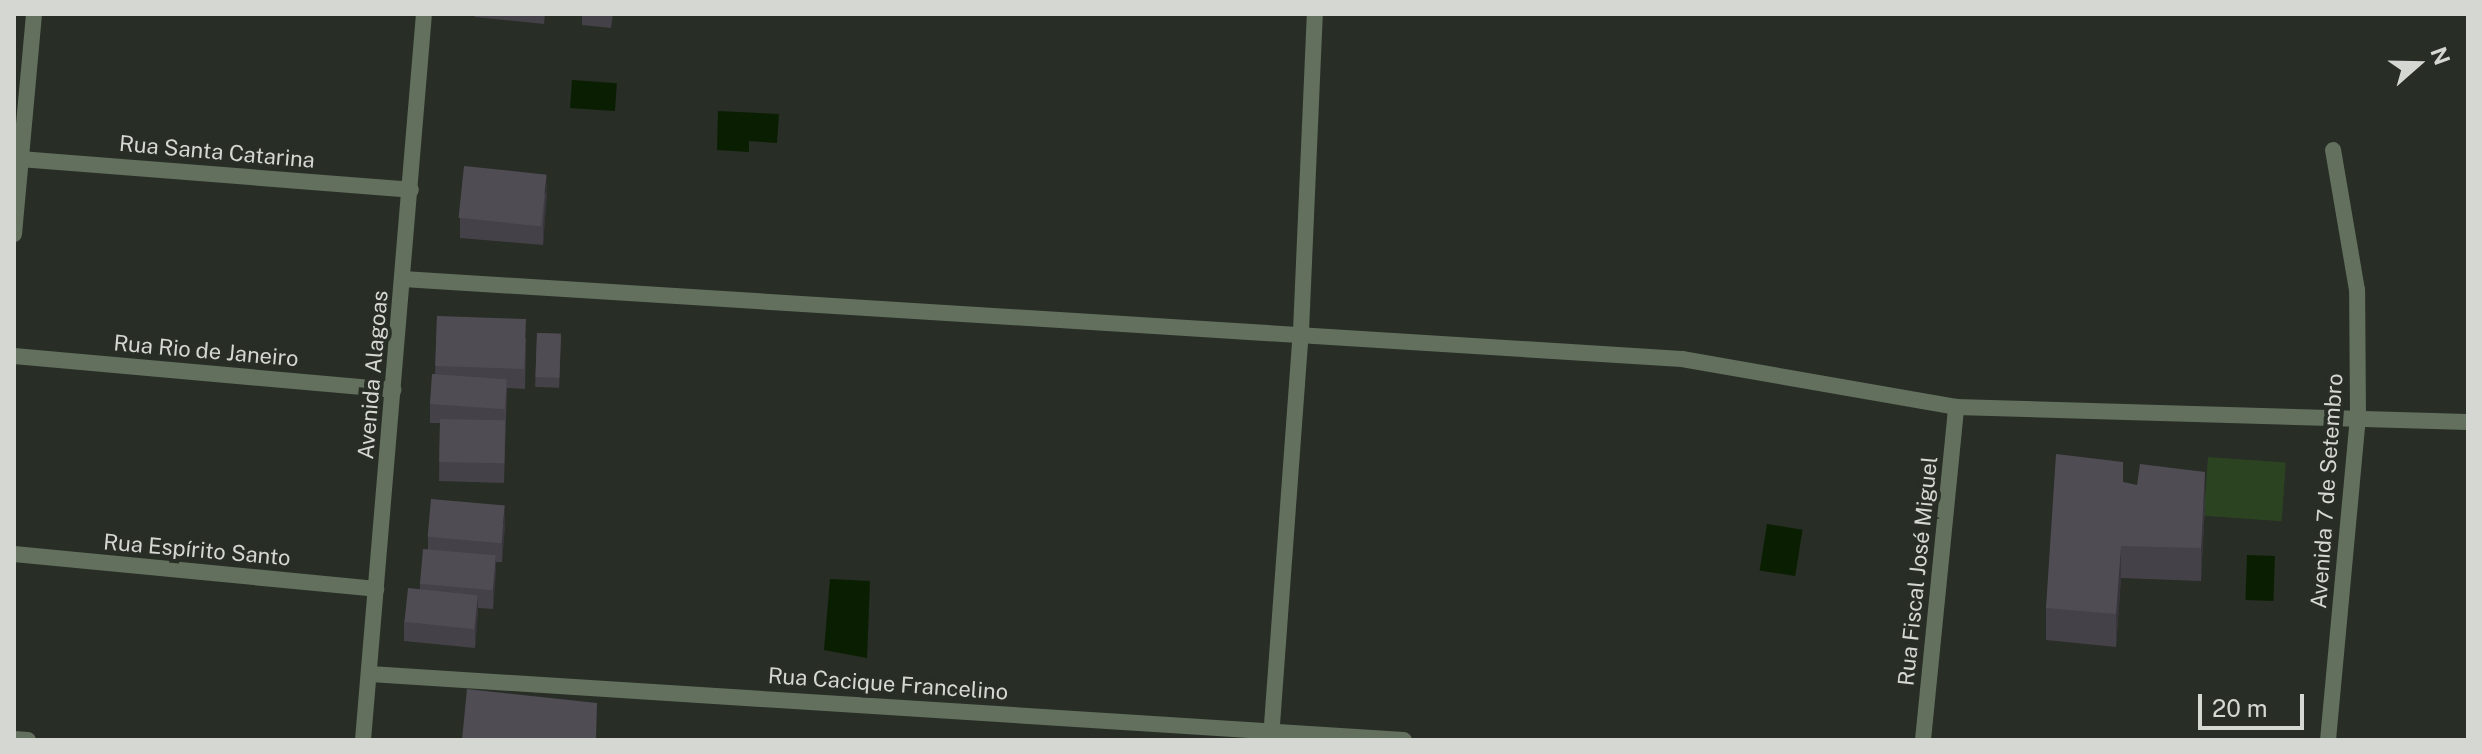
<!DOCTYPE html>
<meta charset="utf-8">
<style>
body{margin:0}
#map{position:relative;width:2482px;height:754px;overflow:hidden;background:#282d26;font-family:"Public Sans",sans-serif}
div>[style]{position:absolute}
[style*='--x']{left:calc(var(--x)*1px);top:calc(var(--y)*1px);width:calc(var(--w)*1px);rotate:calc(var(--a)*1deg)}
.green>*{inset:0;background:#2c4322;transform-origin:0 0}
.water>*{inset:0;background:#0a1f01;transform-origin:0 0}
.minor>*{height:16px;margin:-8px;padding:0 8px;transform-origin:8px;border-radius:8px;background:#62705d}
.tertiary>*{height:16px;margin:-8px;padding:0 8px;transform-origin:8px;border-radius:8px;background:#62705d}
.wall>*{inset:0;background:#454148;transform-origin:0 0}
.shaded-wall>*{inset:0;background:#38353b}
.building>*{inset:0;background:#504c54;transform-origin:0 0}
span{translate:-50% -50%;white-space:nowrap;text-align:center;line-height:1.15;-webkit-text-stroke:8px #282d26;paint-order:stroke}
.street-label{font-size:22px;color:#d4d7d2}
.frame{position:absolute;inset:0;border:16px solid #d4d7d2;pointer-events:none}
.north{position:absolute;left:2378px;top:24px;width:80px;height:80px;-webkit-text-stroke:6px #282d26;paint-order:stroke;rotate:70deg;font-size:22px;font-weight:700;line-height:32px;text-align:center;color:#d4d7d2}
.north::after{content:'';display:block;margin:auto;width:28px;height:36px;background:#d4d7d2;clip-path:polygon(50% 0,100% 100%,50% 72%,0 100%)}
.scale{position:absolute;left:2198px;top:694px;width:106px;height:36px;box-sizing:border-box;border:4px solid #d4d7d2;border-top:0;padding-left:10px;font-size:24px;line-height:28px;white-space:nowrap;color:#d4d7d2;-webkit-text-stroke:6px #282d26;paint-order:stroke}
</style>
<div id="map">
<div class="green">
<div style="left:2208px;top:457px;width:78px;height:59px;rotate:4deg"></div>
</div>
<div class="water">
<div style="left:572px;top:80px;width:45px;height:28px;rotate:4deg"></div>
<div style="clip-path:polygon(718px 111px,779px 114px,777px 143px,749px 141px,749px 152px,717px 150px)"></div>
<div style="left:1767px;top:524px;width:36px;height:47px;rotate:9deg"></div>
<div style="left:2247px;top:555px;width:28px;height:45px;rotate:2deg"></div>
<div style="clip-path:polygon(830px 579px,870px 581px,867px 658px,824px 650px)"></div>
</div>
<div class="minor">
<div style="--x:20;--y:159;--w:392;--a:4.5"></div>
<div style="--x:14;--y:234;--w:221;--a:-84.8"></div>
<div style="--x:403;--y:279;--w:1281;--a:3.58"></div>
<div style="--x:1682;--y:359;--w:278;--a:9.9"></div>
<div style="--x:1956;--y:407;--w:512;--a:1.68"></div>
<div style="--x:14;--y:356;--w:381;--a:5.1"></div>
<div style="--x:14;--y:554;--w:364;--a:5.5"></div>
<div style="--x:370;--y:674;--w:1036;--a:3.65"></div>
<div style="--x:1271;--y:738;--w:408;--a:-85.8"></div>
<div style="--x:1301;--y:331;--w:317;--a:-87.5"></div>
<div style="--x:14;--y:739;--w:14;--a:4"></div>
<div style="--x:1923;--y:740;--w:335;--a:-84.3"></div>
<div style="--x:2328;--y:740;--w:323;--a:-84.7"></div>
<div style="--x:2358;--y:418;--w:128;--a:-90.4"></div>
<div style="--x:2357;--y:290;--w:142;--a:-99.7"></div>
</div>
<div class="tertiary">
<div style="--x:363;--y:740;--w:729;--a:-85.2"></div>
</div>
<div class="wall">
<div style="clip-path:polygon(475px 14px,545px 14px,544px 24px,475px 17px)"></div>
<div style="clip-path:polygon(582px 14px,613px 14px,611px 28px,582px 25px)"></div>
<div style="clip-path:polygon(547px 193px,543px 245px,460px 238px,460px 218px)"></div>
<div style="clip-path:polygon(437px 316px,526px 338px,525px 389px,507px 388px,504px 483px,439px 481px,440px 423px,430px 423px,430px 404px,435px 374px)"></div>
<div style="left:537px;top:333px;width:24px;height:54px;rotate:2deg"></div>
<div style="clip-path:polygon(2123px 482px,2205px 504px,2201px 581px,2121px 578px,2116px 647px,2046px 640px,2046px 608px)"></div>
<div style="clip-path:polygon(505px 524px,502px 562px,496px 562px,493px 609px,478px 608px,475px 648px,404px 641px,404px 622px,420px 589px,420px 584px,428px 550px,428px 537px)"></div>
</div>
<div class="shaded-wall">
<div style="clip-path:polygon(547px 174px,547px 193px,543px 245px,543px 226px)"></div>
<div style="clip-path:polygon(2205px 472px,2205px 504px,2201px 581px,2201px 548px)"></div>
<div style="clip-path:polygon(505px 505px,505px 524px,502px 562px,502px 543px)"></div>
<div style="clip-path:polygon(2121px 546px,2121px 578px,2116px 647px,2116px 614px)"></div>
<div style="clip-path:polygon(496px 555px,496px 575px,493px 609px,493px 590px)"></div>
<div style="clip-path:polygon(478px 595px,478px 614px,475px 648px,475px 629px)"></div>
</div>
<div class="building">
<div style="left:464px;top:166px;width:83px;height:52px;rotate:6deg"></div>
<div style="left:437px;top:316px;width:89px;height:50px;rotate:2deg"></div>
<div style="left:537px;top:333px;width:24px;height:44px;rotate:2deg"></div>
<div style="left:432px;top:374px;width:75px;height:30px;rotate:4deg"></div>
<div style="left:440px;top:419px;width:65px;height:43px;rotate:1deg"></div>
<div style="clip-path:polygon(2056px 454px,2123px 462px,2123px 482px,2137px 485px,2140px 464px,2205px 472px,2201px 548px,2121px 546px,2116px 614px,2046px 608px)"></div>
<div style="left:431px;top:499px;width:74px;height:38px;rotate:5deg"></div>
<div style="left:423px;top:549px;width:73px;height:35px;rotate:5deg"></div>
<div style="left:408px;top:588px;width:70px;height:34px;rotate:6deg"></div>
<div style="clip-path:polygon(467px 689px,597px 703px,596px 740px,462px 740px)"></div>
</div>
<div class="street-label">
<span style="left:217px;top:152px;rotate:5deg">Rua Santa Catarina</span>
<span style="left:206px;top:351px;rotate:5deg">Rua Rio de Janeiro</span>
<span style="left:373px;top:375px;rotate:-85deg">Avenida Alagoas</span>
<span style="left:2327px;top:491px;rotate:-86deg">Avenida 7 de Setembro</span>
<span style="left:197px;top:550px;rotate:5deg">Rua Espírito Santo</span>
<span style="left:1918px;top:571px;rotate:-84deg">Rua Fiscal José Miguel</span>
<span style="left:888px;top:684px;rotate:4deg">Rua Cacique Francelino</span>
</div>
<div class="frame"></div>
<div class="north">N</div>
<div class="scale">20 m</div>
</div>
